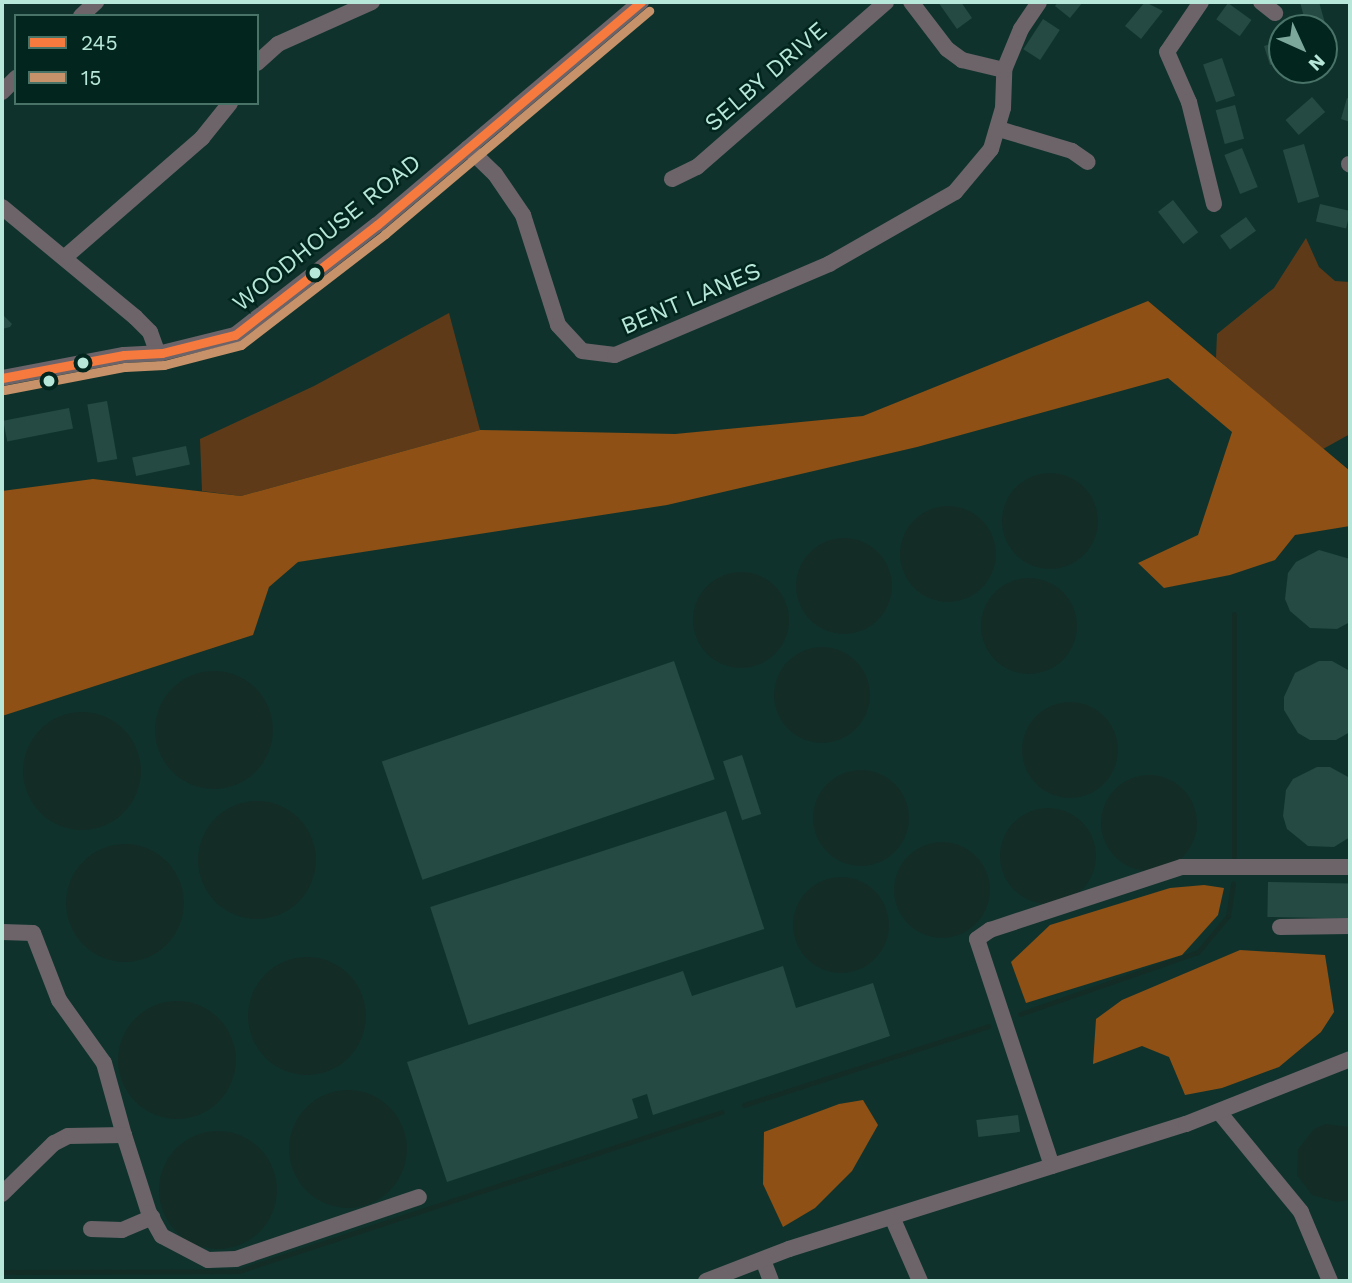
<!DOCTYPE html>
<style>
body{margin:0}
#map{position:relative;width:1352px;height:1283px;overflow:hidden;background:#0f332c;font-family:"Work Sans",sans-serif}
div>[style]{position:absolute}
[style*='--x']{left:calc(var(--x)*1px);top:calc(var(--y)*1px);width:calc(var(--w)*1px);rotate:calc(var(--a)*1deg)}
.green>*{inset:0;background:#5f3a19}
.forest>*{inset:0;background:#8e5015}
.water>*{inset:0;background:#142c26}
.round{border-radius:50%}
.stream>*{height:5px;margin:-2.5px;padding:0 2.5px;transform-origin:2.5px;border-radius:2.5px;background:#142c26}
.building>*{inset:0;background:#244a43;transform-origin:0 0}
.minor>*{height:16px;margin:-8px;padding:0 8px;transform-origin:8px;border-radius:8px;background:#6c6469}
.bus-1>*{height:9px;margin:-4.5px;padding:0 4.5px;transform-origin:4.5px;border-radius:4.5px;background:#f6793e}
.bus-2>*{height:9px;margin:-4.5px;padding:0 4.5px;transform-origin:4.5px;border-radius:4.5px;background:#c7916a}
.dots>*{width:19px;height:19px;translate:-50% -50%;box-sizing:border-box;border:4px solid #02251d;border-radius:50%}
span{translate:-50% -50%;white-space:nowrap;text-align:center;line-height:1.15;-webkit-text-stroke:5px #02251d;paint-order:stroke}
.street-label{font-size:24px;color:#b7e7d8}
.frame{position:absolute;inset:0;border:4px solid #b7e7d8;pointer-events:none}
.legend{position:absolute;left:14px;top:14px;width:245px;height:91px;box-sizing:border-box;background:#02251d;border:2px solid #4a7368;margin:0;padding:9px 12px;list-style:none;font-size:21px;color:#b7e7d8}
.legend li{display:flex;align-items:center;gap:14px;height:35px}
.legend b{width:35px;border:2px solid #4a7368}
.north{position:absolute;left:1268px;top:14px;width:70px;height:70px;box-sizing:border-box;background:#02251d;border:2px solid #4a7368;border-radius:50%;rotate:135deg;font-size:19px;font-weight:700;line-height:28px;text-align:center;color:#b7e7d8}
.north::after{content:'';display:block;margin:auto;width:24px;height:32px;background:#7ca89c;clip-path:polygon(50% 0,100% 100%,50% 72%,0 100%)}
</style>
<div id="map">
<div class="green">
<div style="clip-path:polygon(1306px 238px,1319px 267px,1335px 281px,1350px 282px,1350px 434px,1323px 449px,1216px 358px,1217px 334px,1274px 288px)"></div>
<div style="clip-path:polygon(449px 313px,480px 430px,241px 496px,202px 491px,200px 439px,314px 386px)"></div>
</div>
<div class="forest">
<div style="clip-path:polygon(1148px 301px,1350px 471px,1350px 526px,1295px 535px,1275px 560px,1230px 575px,1164px 588px,1138px 563px,1198px 535px,1232px 432px,1168px 378px,917px 447px,667px 505px,298px 562px,269px 587px,253px 635px,2px 716px,2px 491px,93px 479px,241px 496px,480px 430px,675px 434px,863px 416px)"></div>
<div style="clip-path:polygon(1204px 885px,1224px 888px,1218px 915px,1182px 955px,1026px 1003px,1011px 962px,1050px 925px,1170px 888px)"></div>
<div style="clip-path:polygon(1240px 950px,1325px 955px,1334px 1012px,1321px 1032px,1279px 1067px,1222px 1088px,1185px 1095px,1169px 1057px,1142px 1046px,1093px 1064px,1096px 1019px,1122px 1000px)"></div>
<div style="clip-path:polygon(863px 1100px,878px 1125px,852px 1171px,815px 1208px,783px 1227px,763px 1184px,764px 1132px,839px 1104px)"></div>
</div>
<div class="water">
<div class="round" style="left:1002px;top:473px;width:96px;height:96px"></div>
<div class="round" style="left:900px;top:506px;width:96px;height:96px"></div>
<div class="round" style="left:796px;top:538px;width:96px;height:96px"></div>
<div class="round" style="left:693px;top:572px;width:96px;height:96px"></div>
<div class="round" style="left:981px;top:578px;width:96px;height:96px"></div>
<div class="round" style="left:774px;top:647px;width:96px;height:96px"></div>
<div class="round" style="left:155px;top:671px;width:118px;height:118px"></div>
<div class="round" style="left:1022px;top:702px;width:96px;height:96px"></div>
<div class="round" style="left:23px;top:712px;width:118px;height:118px"></div>
<div class="round" style="left:813px;top:770px;width:96px;height:96px"></div>
<div class="round" style="left:1101px;top:775px;width:96px;height:96px"></div>
<div class="round" style="left:198px;top:801px;width:118px;height:118px"></div>
<div class="round" style="left:1000px;top:808px;width:96px;height:96px"></div>
<div class="round" style="left:894px;top:842px;width:96px;height:96px"></div>
<div class="round" style="left:66px;top:844px;width:118px;height:118px"></div>
<div class="round" style="left:793px;top:877px;width:96px;height:96px"></div>
<div class="round" style="left:248px;top:957px;width:118px;height:118px"></div>
<div class="round" style="left:118px;top:1001px;width:118px;height:118px"></div>
<div class="round" style="left:289px;top:1090px;width:118px;height:118px"></div>
<div style="clip-path:polygon(1326px 1124px,1350px 1127px,1349px 1200px,1337px 1202px,1312px 1195px,1297px 1175px,1298px 1149px,1314px 1129px)"></div>
<div class="round" style="left:159px;top:1131px;width:118px;height:118px"></div>
</div>
<div class="stream">
<div style="--x:1234;--y:614;--w:242;--a:90"></div>
<div style="--x:1020;--y:1014;--w:188;--a:-19.2"></div>
<div style="--x:1198;--y:952;--w:47;--a:-50.2"></div>
<div style="--x:1228;--y:916;--w:33;--a:-81"></div>
<div style="--x:744;--y:1105;--w:257;--a:-17.9"></div>
<div style="--x:2;--y:1272;--w:237;--a:-0.2"></div>
<div style="--x:239;--y:1271;--w:508;--a:-18.22"></div>
</div>
<div class="building">
<div style="clip-path:polygon(938px 2px,961px 2px,972px 18px,957px 29px)"></div>
<div style="clip-path:polygon(1058px 2px,1083px 2px,1070px 18px,1055px 6px)"></div>
<div style="clip-path:polygon(1145px 2px,1163px 11px,1141px 39px,1125px 26px)"></div>
<div style="clip-path:polygon(1300px 2px,1319px 2px,1325px 23px,1307px 28px)"></div>
<div style="left:1228px;top:3px;width:29px;height:20px;rotate:36deg"></div>
<div style="left:1043px;top:19px;width:20px;height:36px;rotate:33deg"></div>
<div style="clip-path:polygon(1282px 41px,1282px 61px,1270px 65px,1264px 46px)"></div>
<div style="left:1222px;top:58px;width:40px;height:20px;rotate:71deg"></div>
<div style="left:1312px;top:97px;width:20px;height:35px;rotate:49deg"></div>
<div style="clip-path:polygon(1347px 98px,1350px 99px,1350px 122px,1341px 119px)"></div>
<div style="left:1235px;top:105px;width:35px;height:20px;rotate:75deg"></div>
<div style="left:1304px;top:144px;width:55px;height:22px;rotate:74deg"></div>
<div style="left:1242px;top:148px;width:42px;height:19px;rotate:68deg"></div>
<div style="left:1173px;top:200px;width:41px;height:19px;rotate:52deg"></div>
<div style="left:1320px;top:204px;width:31px;height:18px;rotate:13deg"></div>
<div style="left:1246px;top:217px;width:17px;height:32px;rotate:54deg"></div>
<div style="clip-path:polygon(2px 314px,12px 324px,10px 327px,2px 329px)"></div>
<div style="left:107px;top:401px;width:59px;height:20px;rotate:80deg"></div>
<div style="left:69px;top:408px;width:21px;height:67px;rotate:79deg"></div>
<div style="left:186px;top:446px;width:19px;height:55px;rotate:78deg"></div>
<div style="clip-path:polygon(1319px 550px,1350px 559px,1350px 622px,1337px 629px,1310px 628px,1290px 611px,1285px 599px,1288px 573px,1296px 562px)"></div>
<div style="left:674px;top:661px;width:125px;height:309px;rotate:71deg"></div>
<div style="clip-path:polygon(1319px 661px,1332px 661px,1350px 671px,1350px 732px,1336px 740px,1310px 740px,1298px 733px,1284px 710px,1284px 697px,1295px 673px)"></div>
<div style="left:742px;top:755px;width:62px;height:20px;rotate:72deg"></div>
<div style="clip-path:polygon(1317px 767px,1330px 767px,1350px 778px,1350px 837px,1334px 847px,1308px 846px,1287px 829px,1283px 816px,1286px 790px,1293px 779px)"></div>
<div style="left:726px;top:811px;width:124px;height:311px;rotate:72deg"></div>
<div style="left:1268px;top:882px;width:82px;height:35px;rotate:1deg"></div>
<div style="clip-path:polygon(783px 966px,796px 1008px,873px 983px,890px 1036px,653px 1115px,647px 1094px,632px 1099px,638px 1118px,447px 1182px,407px 1062px,683px 971px,692px 996px)"></div>
<div style="left:1018px;top:1115px;width:17px;height:42px;rotate:83deg"></div>
</div>
<div class="minor">
<div style="--x:911;--y:2;--w:59;--a:52.5"></div>
<div style="--x:947;--y:49;--w:19;--a:36"></div>
<div style="--x:962;--y:60;--w:43;--a:13.4"></div>
<div style="--x:1201;--y:2;--w:60;--a:124.2"></div>
<div style="--x:1167;--y:52;--w:55;--a:66.3"></div>
<div style="--x:1189;--y:102;--w:105;--a:76.2"></div>
<div style="--x:1261;--y:2;--w:18;--a:38"></div>
<div style="--x:81;--y:16;--w:21;--a:-43"></div>
<div style="--x:257;--y:63;--w:28;--a:-42"></div>
<div style="--x:278;--y:44;--w:103;--a:-24.1"></div>
<div style="--x:2;--y:92;--w:20;--a:-45"></div>
<div style="--x:999;--y:129;--w:76;--a:16.8"></div>
<div style="--x:1072;--y:151;--w:19;--a:35"></div>
<div style="--x:468;--y:148;--w:37;--a:44"></div>
<div style="--x:495;--y:174;--w:50;--a:55.7"></div>
<div style="--x:523;--y:215;--w:115;--a:72.3"></div>
<div style="--x:558;--y:325;--w:35;--a:47"></div>
<div style="--x:582;--y:351;--w:33;--a:7"></div>
<div style="--x:615;--y:355;--w:233;--a:-23"></div>
<div style="--x:829;--y:264;--w:145;--a:-29.7"></div>
<div style="--x:955;--y:192;--w:56;--a:-50.1"></div>
<div style="--x:991;--y:149;--w:43;--a:-73.7"></div>
<div style="--x:1003;--y:108;--w:38;--a:-88"></div>
<div style="--x:1004;--y:70;--w:44;--a:-67.5"></div>
<div style="--x:1021;--y:29;--w:32;--a:-56"></div>
<div style="--x:1349;--y:164;--w:1;--a:45"></div>
<div style="--x:672;--y:179;--w:28;--a:-26"></div>
<div style="--x:697;--y:167;--w:251;--a:-41.1"></div>
<div style="--x:2;--y:207;--w:173;--a:39.6"></div>
<div style="--x:135;--y:317;--w:21;--a:45"></div>
<div style="--x:150;--y:332;--w:23;--a:70"></div>
<div style="--x:64;--y:258;--w:183;--a:-41"></div>
<div style="--x:202;--y:138;--w:45;--a:-51.3"></div>
<div style="--x:2;--y:378;--w:124;--a:-10.7"></div>
<div style="--x:124;--y:355;--w:38;--a:-3"></div>
<div style="--x:162;--y:353;--w:75;--a:-13.9"></div>
<div style="--x:235;--y:335;--w:180;--a:-37.8"></div>
<div style="--x:377;--y:225;--w:346;--a:-40.2"></div>
<div style="--x:1280;--y:927;--w:70;--a:-0.8"></div>
<div style="--x:2;--y:932;--w:31;--a:2"></div>
<div style="--x:33;--y:933;--w:72;--a:68.8"></div>
<div style="--x:59;--y:1000;--w:77;--a:54.5"></div>
<div style="--x:104;--y:1063;--w:75;--a:74.5"></div>
<div style="--x:124;--y:1135;--w:56;--a:179"></div>
<div style="--x:68;--y:1136;--w:16;--a:153"></div>
<div style="--x:54;--y:1143;--w:73;--a:135.6"></div>
<div style="--x:1219;--y:1112;--w:129;--a:50.6"></div>
<div style="--x:1301;--y:1212;--w:75;--a:67.2"></div>
<div style="--x:124;--y:1135;--w:82;--a:72.2"></div>
<div style="--x:149;--y:1213;--w:26;--a:61"></div>
<div style="--x:162;--y:1236;--w:52;--a:27.6"></div>
<div style="--x:208;--y:1260;--w:28;--a:-2"></div>
<div style="--x:236;--y:1259;--w:193;--a:-18.7"></div>
<div style="--x:1052;--y:1166;--w:239;--a:-108.3"></div>
<div style="--x:977;--y:939;--w:16;--a:-35"></div>
<div style="--x:990;--y:930;--w:202;--a:-18.2"></div>
<div style="--x:1182;--y:867;--w:168;--a:0"></div>
<div style="--x:892;--y:1217;--w:70;--a:66.4"></div>
<div style="--x:91;--y:1229;--w:31;--a:2"></div>
<div style="--x:122;--y:1230;--w:33;--a:-23"></div>
<div style="--x:763;--y:1260;--w:22;--a:69"></div>
<div style="--x:706;--y:1281;--w:89;--a:-21.1"></div>
<div style="--x:789;--y:1249;--w:416;--a:-17.5"></div>
<div style="--x:1186;--y:1124;--w:176;--a:-21.6"></div>
</div>
<div class="bus-1">
<div style="--x:2;--y:378;--w:124;--a:-10.7"></div>
<div style="--x:124;--y:355;--w:38;--a:-3"></div>
<div style="--x:162;--y:353;--w:75;--a:-13.9"></div>
<div style="--x:235;--y:335;--w:180;--a:-37.8"></div>
<div style="--x:377;--y:225;--w:346;--a:-40.2"></div>
</div>
<div class="bus-2">
<div style="--x:4;--y:390;--w:123;--a:-10.8"></div>
<div style="--x:125;--y:367;--w:39;--a:-3"></div>
<div style="--x:164;--y:365;--w:80;--a:-14.6"></div>
<div style="--x:241;--y:345;--w:182;--a:-37.6"></div>
<div style="--x:385;--y:234;--w:346;--a:-40.2"></div>
</div>
<div class="dots">
<div style="left:315px;top:273px;background:#b7e7d8"></div>
<div style="left:83px;top:363px;background:#b7e7d8"></div>
<div style="left:49px;top:381px;background:#b7e7d8"></div>
</div>
<div class="street-label">
<span style="left:766px;top:77px;rotate:-41deg">SELBY DRIVE</span>
<span style="left:327px;top:233px;rotate:-39deg">WOODHOUSE ROAD</span>
<span style="left:691px;top:299px;rotate:-23deg">BENT LANES</span>
</div>
<div class="frame"></div>
<ul class="legend">
<li><b style="height:9px;background:#f6793e"></b>245</li>
<li><b style="height:9px;background:#c7916a"></b>15</li>
</ul>
<div class="north">N</div>
</div>
